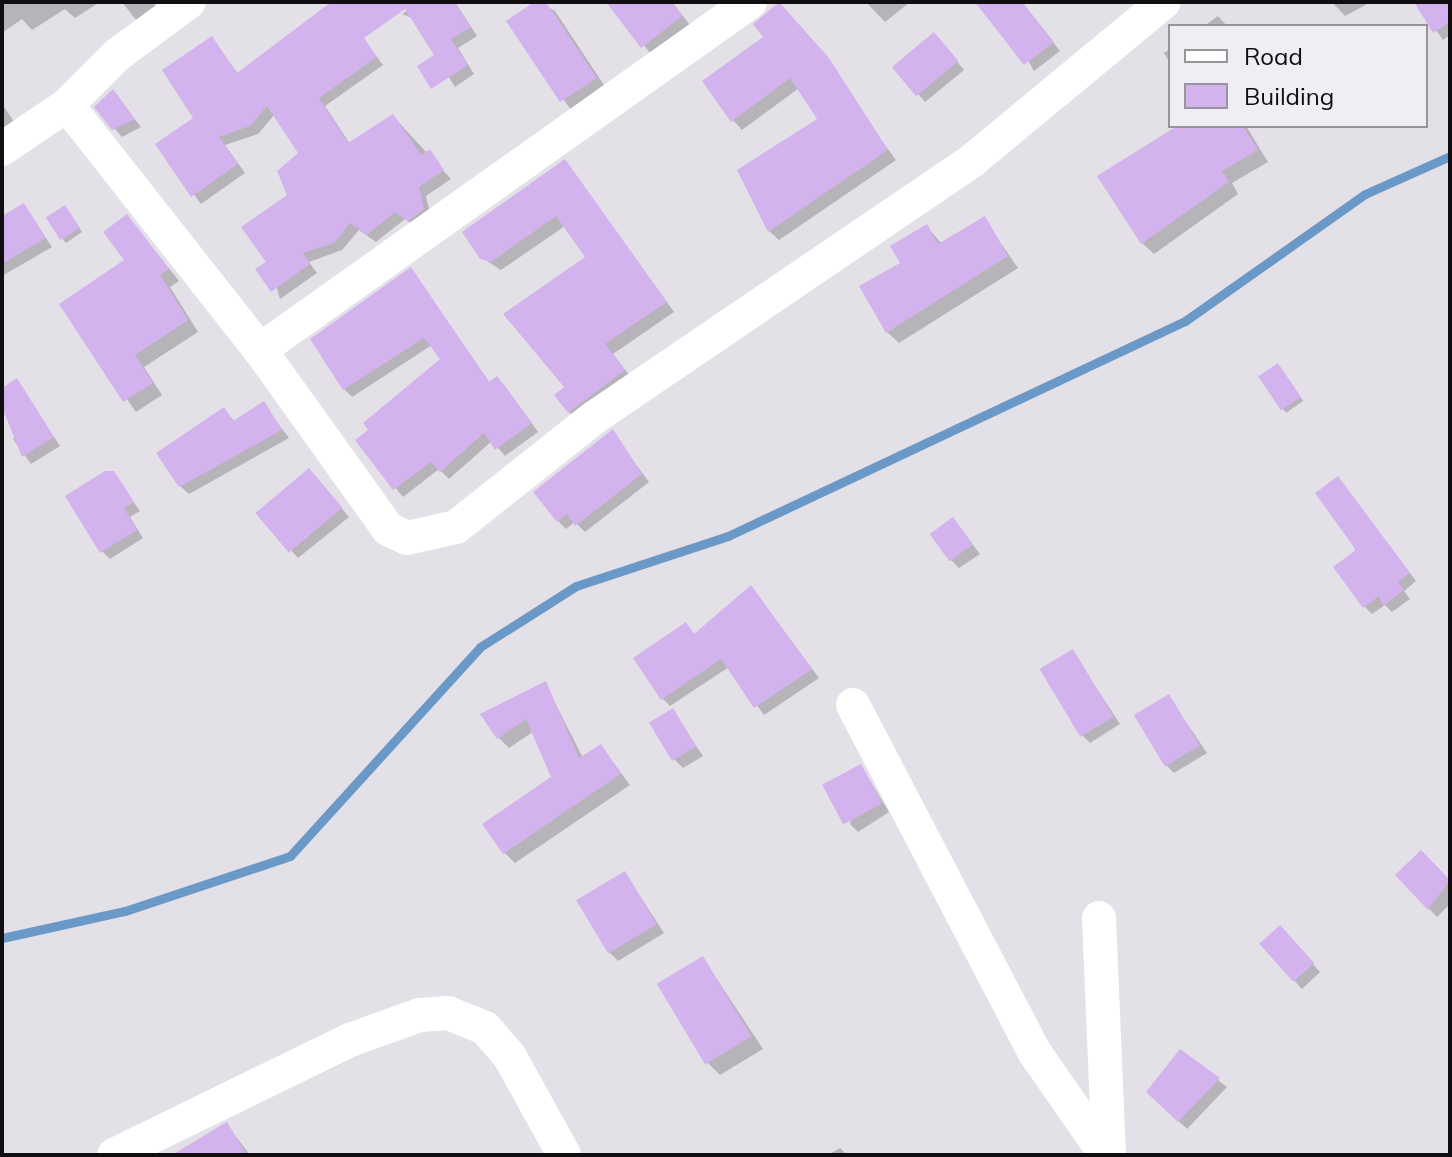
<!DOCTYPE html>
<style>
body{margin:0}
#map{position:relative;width:1452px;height:1157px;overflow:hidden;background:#e4e0e8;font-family:Mulish,sans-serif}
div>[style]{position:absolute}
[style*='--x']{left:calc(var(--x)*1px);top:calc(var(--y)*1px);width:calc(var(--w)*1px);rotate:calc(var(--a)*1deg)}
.shadow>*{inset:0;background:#0003}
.stream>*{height:9px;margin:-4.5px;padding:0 4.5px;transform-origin:4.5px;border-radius:4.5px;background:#6b99c7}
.building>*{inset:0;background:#d2b3ed;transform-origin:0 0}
.minor>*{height:34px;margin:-17px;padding:0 17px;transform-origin:17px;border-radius:17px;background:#fff}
span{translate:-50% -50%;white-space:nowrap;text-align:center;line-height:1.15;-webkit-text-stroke:8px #f1edf5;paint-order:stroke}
.frame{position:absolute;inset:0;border:4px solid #100e11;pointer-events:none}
.legend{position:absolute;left:1168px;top:24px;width:260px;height:104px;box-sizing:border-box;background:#f1edf5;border:2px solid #97949a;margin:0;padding:10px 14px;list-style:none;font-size:24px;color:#100e11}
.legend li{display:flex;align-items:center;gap:16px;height:40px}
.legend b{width:40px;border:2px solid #97949a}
</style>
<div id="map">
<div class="shadow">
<div style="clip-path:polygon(2px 2px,100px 2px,75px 18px,65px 9px,32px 30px,22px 19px,2px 33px)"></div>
<div style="clip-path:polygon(122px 2px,153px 2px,160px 13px,141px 26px)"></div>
<div style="clip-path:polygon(335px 2px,383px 65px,325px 106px,350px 144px,393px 116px,451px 179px,426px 196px,431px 218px,417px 227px,405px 219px,376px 242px,359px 230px,342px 250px,309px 262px,317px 273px,280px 299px,269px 262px,301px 154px,275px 114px,258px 134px,225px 145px,245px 173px,201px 204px,158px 145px,196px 118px,212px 39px,239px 75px)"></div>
<div style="clip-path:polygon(394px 2px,455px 2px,477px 36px,458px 48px,474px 74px,455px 87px,412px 18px,402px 14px,415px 5px)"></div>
<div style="clip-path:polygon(538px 2px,555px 11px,608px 91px,574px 114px,508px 22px)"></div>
<div style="clip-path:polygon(608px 2px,672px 2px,693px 29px,655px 59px)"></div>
<div style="clip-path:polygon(866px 2px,910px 2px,885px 22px)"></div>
<div style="clip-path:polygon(995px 2px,1022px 2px,1060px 51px,1034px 71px)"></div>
<div style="clip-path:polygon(1332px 2px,1371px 2px,1345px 16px)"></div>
<div style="clip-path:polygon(1416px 2px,1450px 2px,1450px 35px,1443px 40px)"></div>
<div style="clip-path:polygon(787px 13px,896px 160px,779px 240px,769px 231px,820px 119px,799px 88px,742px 130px,733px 120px,766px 37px)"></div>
<div style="clip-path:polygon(1218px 16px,1227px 26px,1204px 26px)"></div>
<div style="clip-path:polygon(942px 43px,964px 70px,925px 102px,895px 67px)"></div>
<div style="clip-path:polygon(1170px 49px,1170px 63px,1164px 53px)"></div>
<div style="clip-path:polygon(113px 92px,141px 127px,122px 137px,96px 107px)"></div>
<div style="clip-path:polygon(2px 104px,15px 123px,2px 132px)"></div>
<div style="clip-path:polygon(1181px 126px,1246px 126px,1268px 162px,1232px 183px,1238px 194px,1154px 254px,1142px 243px)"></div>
<div style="clip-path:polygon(565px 162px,674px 312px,613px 354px,633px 380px,579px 421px,569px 412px,567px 387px,588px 257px,565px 226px,501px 270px,482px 258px)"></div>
<div style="clip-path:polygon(24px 205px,52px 247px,2px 276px,2px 218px)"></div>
<div style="clip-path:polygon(68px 211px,82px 232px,66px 243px,63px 240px)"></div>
<div style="clip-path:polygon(127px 216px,179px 281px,170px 287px,198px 332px,144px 367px,162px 395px,136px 412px,61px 305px,127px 260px)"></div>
<div style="clip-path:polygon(984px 219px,1018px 268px,899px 343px,887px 332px,927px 227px,942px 244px)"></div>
<div style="clip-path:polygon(411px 270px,490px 383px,497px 378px,505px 386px,538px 432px,505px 456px,492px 441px,449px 479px,439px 469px,403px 497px,358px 441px,442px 360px,432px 345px,352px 397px,344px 389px)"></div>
<div style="clip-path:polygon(1281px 369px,1303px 401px,1286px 413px,1283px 409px)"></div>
<div style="clip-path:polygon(17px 381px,60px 446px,31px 464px,13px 439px,21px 434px,2px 403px,2px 390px)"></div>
<div style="clip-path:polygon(263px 404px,289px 438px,189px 494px,180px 486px,224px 409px,235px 422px)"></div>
<div style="clip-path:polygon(612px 432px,649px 482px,585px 532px,575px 522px,566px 529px,558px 521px)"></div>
<div style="clip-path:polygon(113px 473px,140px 511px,130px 517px,143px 538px,110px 559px,102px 551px)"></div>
<div style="clip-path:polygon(317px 478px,349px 517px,298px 558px,258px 512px)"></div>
<div style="clip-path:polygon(1345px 487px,1416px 581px,1404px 591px,1410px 599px,1392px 612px,1385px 605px,1372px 614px,1365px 607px)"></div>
<div style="clip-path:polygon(953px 519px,980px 554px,959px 568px,951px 560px)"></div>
<div style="clip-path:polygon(758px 596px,819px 678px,764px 715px,729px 667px,670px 706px,662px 698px,686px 625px,695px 635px)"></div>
<div style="clip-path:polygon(1072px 651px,1120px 724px,1090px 743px,1082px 735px)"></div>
<div style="clip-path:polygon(545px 683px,583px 758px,601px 746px,630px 785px,515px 863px,504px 852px,554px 778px,534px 731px,509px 748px,498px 737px)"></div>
<div style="clip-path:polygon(1169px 697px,1207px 753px,1174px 773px,1166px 765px)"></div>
<div style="clip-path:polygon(672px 711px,703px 756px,683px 768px,675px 760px)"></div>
<div style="clip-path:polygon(861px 766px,889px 812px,858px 832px,850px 824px)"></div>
<div style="clip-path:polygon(1421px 853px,1450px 883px,1450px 904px,1437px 917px,1397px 875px)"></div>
<div style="clip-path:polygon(625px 873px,664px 933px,618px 961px,610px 953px)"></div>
<div style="clip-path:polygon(1288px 936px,1320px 972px,1302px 989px,1262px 944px)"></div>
<div style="clip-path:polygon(703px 958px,763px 1049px,720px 1075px,708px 1063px)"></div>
<div style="clip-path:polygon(1180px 1051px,1227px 1087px,1187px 1129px,1148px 1092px)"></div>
<div style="clip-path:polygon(227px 1125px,250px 1155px,176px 1155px)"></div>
<div style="clip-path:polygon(840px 1148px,847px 1155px,828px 1155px)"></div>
</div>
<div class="stream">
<div style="--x:2;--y:938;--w:126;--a:-12.4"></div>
<div style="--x:125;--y:911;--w:174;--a:-18.4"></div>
<div style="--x:290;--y:856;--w:282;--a:-47.7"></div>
<div style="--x:480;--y:647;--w:114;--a:-32.4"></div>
<div style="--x:576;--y:586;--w:160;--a:-18.2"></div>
<div style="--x:728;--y:536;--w:505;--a:-25.2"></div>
<div style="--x:1185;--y:321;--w:220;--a:-35.2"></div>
<div style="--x:1365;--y:194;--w:93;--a:-24.1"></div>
</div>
<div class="building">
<div style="clip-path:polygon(331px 2px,454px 2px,471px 27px,451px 39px,468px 65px,431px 89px,417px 66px,434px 55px,405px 9px,364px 38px,377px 57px,319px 98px,348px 143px,393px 114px,421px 155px,430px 149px,444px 170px,419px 187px,424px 209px,408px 221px,395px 212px,367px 235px,350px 223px,334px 243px,303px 253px,310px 264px,271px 292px,255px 269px,266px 262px,241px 227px,287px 195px,277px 171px,298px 153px,267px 106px,250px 126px,219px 137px,238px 164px,191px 197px,155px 144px,193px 118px,162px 70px,212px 36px,237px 73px)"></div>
<div style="clip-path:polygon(534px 2px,546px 2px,597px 78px,560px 102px,506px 21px)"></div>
<div style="clip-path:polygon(606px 2px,672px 2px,682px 16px,641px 48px)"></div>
<div style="clip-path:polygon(779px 2px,829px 58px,888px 150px,768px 232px,737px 170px,817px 119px,790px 78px,731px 122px,702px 81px,763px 37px,753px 24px)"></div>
<div style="clip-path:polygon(975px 2px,1022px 2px,1054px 42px,1024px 65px)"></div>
<div style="clip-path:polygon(1414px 2px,1450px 2px,1450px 22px,1433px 33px)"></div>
<div style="left:934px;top:32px;width:38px;height:55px;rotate:50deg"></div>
<div style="clip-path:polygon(113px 89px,135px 119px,112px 130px,94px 107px)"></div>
<div style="clip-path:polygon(1177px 126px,1243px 126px,1258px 150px,1222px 171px,1229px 182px,1141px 244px,1097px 176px)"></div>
<div style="clip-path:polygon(565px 159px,667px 302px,605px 344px,625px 370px,568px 413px,554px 395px,564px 387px,503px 314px,585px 257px,556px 216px,491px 262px,480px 259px,462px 232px)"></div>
<div style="clip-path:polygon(24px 203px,46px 238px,2px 264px,2px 216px)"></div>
<div style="left:65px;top:205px;width:27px;height:23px;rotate:57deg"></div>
<div style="clip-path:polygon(127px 214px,169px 269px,160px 275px,188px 320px,135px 355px,153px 383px,123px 402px,59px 304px,124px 260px,103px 232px)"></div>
<div style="clip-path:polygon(985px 216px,1008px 256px,886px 333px,859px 286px,900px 263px,890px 246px,927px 224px,938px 244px)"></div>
<div style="clip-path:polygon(411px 267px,489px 382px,497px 376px,532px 423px,495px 450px,484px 433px,440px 472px,431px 462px,393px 490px,355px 440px,368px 430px,363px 423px,440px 359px,424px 338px,343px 390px,310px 339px)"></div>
<div style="left:1278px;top:363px;width:41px;height:24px;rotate:56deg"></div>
<div style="clip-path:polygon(17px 378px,54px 437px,22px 457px,2px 407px,2px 388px)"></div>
<div style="clip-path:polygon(264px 401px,282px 430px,179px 487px,156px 453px,224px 407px,233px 421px)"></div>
<div style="clip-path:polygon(613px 429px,642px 474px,575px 526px,567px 514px,557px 522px,533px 492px)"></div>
<div style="left:309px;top:468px;width:52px;height:70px;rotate:50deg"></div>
<div style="clip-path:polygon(105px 471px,114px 471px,134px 502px,124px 508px,137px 530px,100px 553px,65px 496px)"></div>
<div style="clip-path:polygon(1338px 476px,1410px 573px,1398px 582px,1404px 590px,1383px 606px,1379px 596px,1363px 608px,1333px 567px,1356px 550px,1315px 493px)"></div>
<div style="left:953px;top:517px;width:34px;height:29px;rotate:54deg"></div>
<div style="clip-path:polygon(751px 585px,812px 669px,754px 708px,721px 659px,661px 700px,633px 658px,686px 622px,694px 634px)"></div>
<div style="left:1073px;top:649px;width:79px;height:39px;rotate:59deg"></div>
<div style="clip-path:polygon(546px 681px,579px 758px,601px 744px,621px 774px,503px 854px,482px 824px,551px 777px,526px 719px,497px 739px,480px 714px)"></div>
<div style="left:1169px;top:694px;width:60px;height:41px;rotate:59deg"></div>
<div style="left:673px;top:708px;width:45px;height:28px;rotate:59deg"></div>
<div style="left:861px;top:764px;width:45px;height:44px;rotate:62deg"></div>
<div style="clip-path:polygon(1421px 850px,1450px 880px,1428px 910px,1395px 875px)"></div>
<div style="left:625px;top:871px;width:62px;height:57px;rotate:59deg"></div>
<div style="left:1280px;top:925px;width:51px;height:28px;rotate:48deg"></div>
<div style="left:703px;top:956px;width:94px;height:54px;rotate:59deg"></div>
<div style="clip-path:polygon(1180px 1049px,1220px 1078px,1178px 1122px,1146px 1092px)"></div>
<div style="clip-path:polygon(227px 1122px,247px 1155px,172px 1155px,225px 1123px)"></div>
</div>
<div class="minor">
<div style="--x:67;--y:105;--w:312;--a:51.8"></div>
<div style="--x:260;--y:350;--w:220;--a:54.4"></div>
<div style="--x:388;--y:529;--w:21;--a:25"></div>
<div style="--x:407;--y:538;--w:50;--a:-12.7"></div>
<div style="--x:456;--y:527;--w:177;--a:-38.4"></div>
<div style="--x:595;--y:417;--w:458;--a:-34.2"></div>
<div style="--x:974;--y:159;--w:246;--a:-39.6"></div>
<div style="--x:2;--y:149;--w:78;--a:-34.1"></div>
<div style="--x:67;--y:105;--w:71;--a:-45"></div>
<div style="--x:117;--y:55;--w:89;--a:-36.4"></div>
<div style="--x:260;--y:350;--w:601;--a:-35.38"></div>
<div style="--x:853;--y:705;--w:393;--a:62.4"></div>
<div style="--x:1035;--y:1053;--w:124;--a:55.2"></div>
<div style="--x:1099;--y:918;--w:237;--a:87.6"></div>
<div style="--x:114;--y:1155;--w:263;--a:-26"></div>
<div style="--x:350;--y:1040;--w:74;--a:-19.7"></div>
<div style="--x:420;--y:1015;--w:28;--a:-4"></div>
<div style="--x:448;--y:1013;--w:40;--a:22"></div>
<div style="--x:485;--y:1028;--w:38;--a:49"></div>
<div style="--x:510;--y:1057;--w:112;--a:61.1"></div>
</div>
<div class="frame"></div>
<ul class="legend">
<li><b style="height:10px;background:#fff"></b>Road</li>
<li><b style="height:22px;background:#d2b3ed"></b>Building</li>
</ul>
</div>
